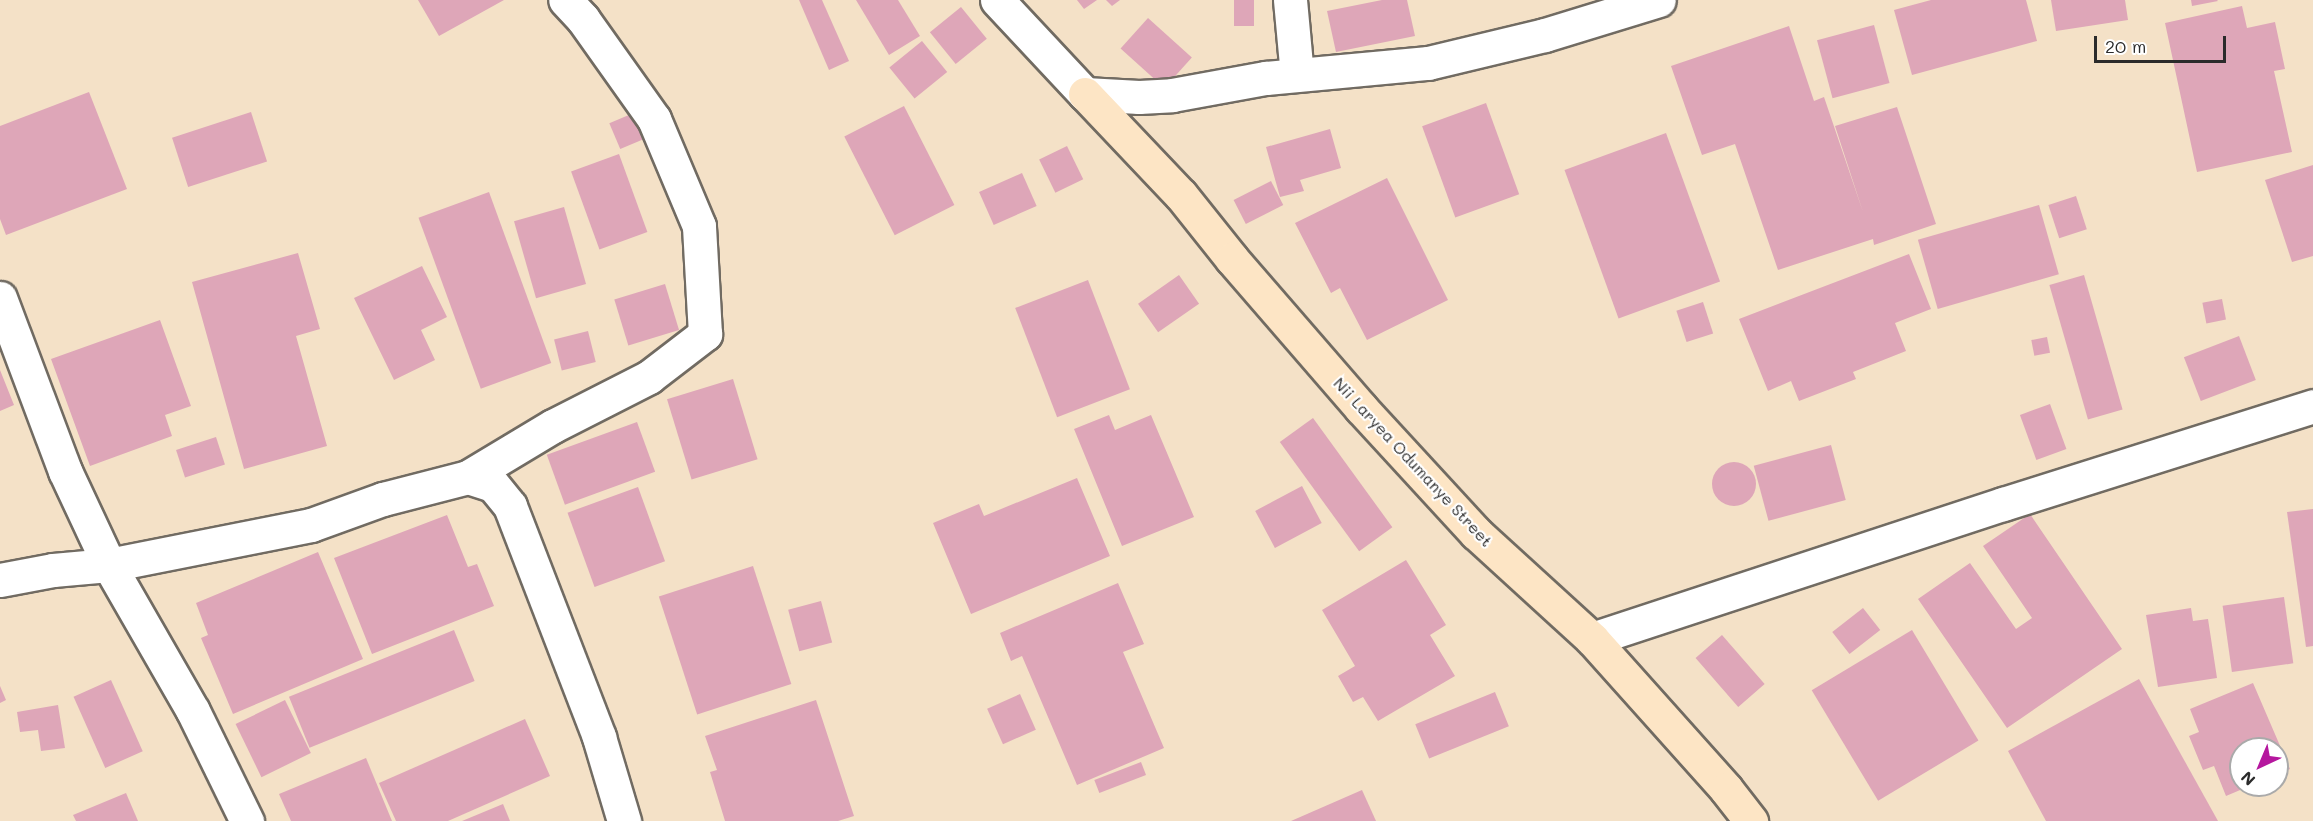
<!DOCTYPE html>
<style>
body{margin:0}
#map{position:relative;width:2313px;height:821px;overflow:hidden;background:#f4e1c7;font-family:Mali,sans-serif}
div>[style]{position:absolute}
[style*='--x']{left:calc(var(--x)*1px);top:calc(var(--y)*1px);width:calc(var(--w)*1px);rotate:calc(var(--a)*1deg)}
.building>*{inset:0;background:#dea6b8;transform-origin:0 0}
.round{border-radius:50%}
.roads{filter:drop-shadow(2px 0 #716b62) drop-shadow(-2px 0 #716b62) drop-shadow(0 2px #716b62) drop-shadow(0 -2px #716b62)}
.street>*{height:33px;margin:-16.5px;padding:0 16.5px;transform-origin:16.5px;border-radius:16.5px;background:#fff}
.secondary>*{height:33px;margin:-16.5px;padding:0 16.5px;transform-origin:16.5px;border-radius:16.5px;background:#fde5c5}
span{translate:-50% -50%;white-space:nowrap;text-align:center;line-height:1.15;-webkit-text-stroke:4.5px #fff;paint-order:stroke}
.street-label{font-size:16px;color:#2b2b2b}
.north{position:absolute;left:2229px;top:737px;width:60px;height:60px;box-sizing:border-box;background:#fff;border:2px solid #aaa;border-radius:50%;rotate:224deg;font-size:16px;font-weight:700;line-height:24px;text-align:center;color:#2b2b2b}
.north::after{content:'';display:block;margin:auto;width:21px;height:27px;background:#b5179e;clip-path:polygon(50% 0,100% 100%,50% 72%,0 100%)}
.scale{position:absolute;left:2094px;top:36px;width:132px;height:27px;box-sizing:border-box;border:3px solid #2b2b2b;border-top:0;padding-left:8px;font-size:18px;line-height:21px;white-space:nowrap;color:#2b2b2b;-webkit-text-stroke:4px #fff;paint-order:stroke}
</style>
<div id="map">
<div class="building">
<div style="clip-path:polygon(418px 0,504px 0,439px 36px)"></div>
<div style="clip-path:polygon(799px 0,822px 0,849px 61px,829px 70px)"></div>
<div style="clip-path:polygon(856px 0,898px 0,920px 36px,889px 55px)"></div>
<div style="clip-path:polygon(1077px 0,1097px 0,1084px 9px)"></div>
<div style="clip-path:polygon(1106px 0,1120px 0,1112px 6px)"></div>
<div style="left:1234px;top:0;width:20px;height:26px"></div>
<div style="clip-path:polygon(1382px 0,1407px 0,1415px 36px,1336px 52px,1327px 11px)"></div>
<div style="clip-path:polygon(1931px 0,2026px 0,2037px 41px,1912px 75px,1894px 10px)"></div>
<div style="clip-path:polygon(2051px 0,2125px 0,2128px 20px,2056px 31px)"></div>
<div style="clip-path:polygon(2191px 0,2217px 0,2218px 1px,2192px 6px)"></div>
<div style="clip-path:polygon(2242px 6px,2247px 28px,2275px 22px,2285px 69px,2274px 71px,2292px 152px,2197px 172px,2165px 23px)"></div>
<div style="left:961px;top:7px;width:41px;height:40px;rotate:51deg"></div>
<div style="left:1148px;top:18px;width:59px;height:41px;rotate:42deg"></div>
<div style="left:1874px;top:25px;width:60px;height:59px;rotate:75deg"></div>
<div style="clip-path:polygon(1789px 26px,1814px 101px,1824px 97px,1863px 212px,1835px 126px,1897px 107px,1936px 224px,1874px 245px,1873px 239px,1778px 270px,1735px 144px,1702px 155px,1671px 66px)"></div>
<div style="left:922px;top:41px;width:40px;height:42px;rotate:51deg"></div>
<div style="clip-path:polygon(89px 92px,127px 189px,6px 235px,0 219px,0 126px)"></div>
<div style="left:1486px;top:103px;width:97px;height:68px;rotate:70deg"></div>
<div style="left:904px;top:106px;width:111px;height:67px;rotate:63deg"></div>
<div style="left:251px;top:112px;width:52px;height:83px;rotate:72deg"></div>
<div style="left:636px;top:112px;width:28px;height:29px;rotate:67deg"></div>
<div style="clip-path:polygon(1330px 129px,1341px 168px,1300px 180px,1304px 191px,1280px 197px,1266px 147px)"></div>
<div style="left:1666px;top:133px;width:158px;height:108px;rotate:70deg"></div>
<div style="left:1067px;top:146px;width:37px;height:31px;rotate:64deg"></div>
<div style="left:619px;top:154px;width:83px;height:51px;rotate:70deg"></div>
<div style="clip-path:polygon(2313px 165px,2313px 256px,2292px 262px,2265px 180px)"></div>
<div style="left:1022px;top:173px;width:36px;height:47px;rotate:66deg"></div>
<div style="clip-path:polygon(1387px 178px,1448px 300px,1367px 340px,1340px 288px,1331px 293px,1295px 223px)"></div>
<div style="left:1271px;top:181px;width:27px;height:42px;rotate:63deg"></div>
<div style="left:489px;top:192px;width:182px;height:75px;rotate:70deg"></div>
<div style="left:2076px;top:196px;width:35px;height:29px;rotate:72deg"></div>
<div style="left:2039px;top:205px;width:72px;height:126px;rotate:74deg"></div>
<div style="left:564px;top:207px;width:80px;height:52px;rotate:74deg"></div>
<div style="clip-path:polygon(298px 253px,320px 329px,296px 336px,327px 446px,244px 469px,192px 282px)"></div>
<div style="clip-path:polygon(1909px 254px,1931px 309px,1895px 323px,1906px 351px,1853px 372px,1856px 379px,1799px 401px,1791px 381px,1768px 391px,1739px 319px)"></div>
<div style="clip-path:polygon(422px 266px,447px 317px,421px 330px,435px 360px,394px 380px,354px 298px)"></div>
<div style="left:1179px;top:275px;width:35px;height:50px;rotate:55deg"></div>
<div style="left:2084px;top:275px;width:140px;height:36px;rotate:74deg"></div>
<div style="left:1088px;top:280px;width:117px;height:78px;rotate:69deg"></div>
<div style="left:665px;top:284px;width:48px;height:53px;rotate:73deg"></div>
<div style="left:2222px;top:299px;width:21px;height:20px;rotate:79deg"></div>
<div style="left:1703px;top:302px;width:33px;height:28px;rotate:72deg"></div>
<div style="clip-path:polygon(160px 320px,191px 406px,165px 415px,172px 436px,90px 466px,51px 359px)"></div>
<div style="left:588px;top:331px;width:32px;height:35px;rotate:76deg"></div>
<div style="left:2239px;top:336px;width:47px;height:59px;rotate:69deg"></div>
<div style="left:2047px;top:337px;width:16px;height:16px;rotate:79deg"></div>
<div style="clip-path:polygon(0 370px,14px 405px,0 411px)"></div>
<div style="left:733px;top:379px;width:84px;height:69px;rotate:73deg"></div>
<div style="left:2050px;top:404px;width:48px;height:32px;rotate:70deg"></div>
<div style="clip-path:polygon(1109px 415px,1115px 430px,1151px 415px,1194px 517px,1122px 546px,1074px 429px)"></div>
<div style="left:1313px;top:418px;width:135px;height:41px;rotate:54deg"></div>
<div style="left:637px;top:422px;width:53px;height:96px;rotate:70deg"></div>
<div style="left:216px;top:437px;width:29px;height:42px;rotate:72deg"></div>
<div style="left:1831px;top:445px;width:57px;height:80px;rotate:75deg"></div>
<div class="round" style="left:1712px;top:462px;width:44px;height:44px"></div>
<div style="clip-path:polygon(1077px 478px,1110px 556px,971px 614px,933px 523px,979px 504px,984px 516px)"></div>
<div style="left:1302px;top:486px;width:42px;height:53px;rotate:62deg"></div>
<div style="left:638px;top:487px;width:79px;height:75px;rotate:70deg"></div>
<div style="clip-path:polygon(2313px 509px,2313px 646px,2306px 647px,2287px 512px)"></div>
<div style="clip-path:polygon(2030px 514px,2122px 649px,2007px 728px,1918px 599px,1970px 563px,2016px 629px,2032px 618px,1983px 546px)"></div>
<div style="clip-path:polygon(447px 515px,468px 567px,477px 564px,494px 606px,372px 654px,334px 558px)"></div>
<div style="clip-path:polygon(318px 552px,363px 659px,233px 714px,201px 638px,208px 635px,196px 603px)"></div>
<div style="clip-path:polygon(1406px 560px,1446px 625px,1430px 635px,1455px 676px,1378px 721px,1363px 697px,1353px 702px,1338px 676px,1355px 666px,1322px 610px)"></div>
<div style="left:753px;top:566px;width:124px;height:99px;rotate:72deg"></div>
<div style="clip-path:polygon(1118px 583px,1144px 644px,1123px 652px,1164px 748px,1077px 785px,1022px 656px,1011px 661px,1000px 633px)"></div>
<div style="left:2284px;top:597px;width:67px;height:62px;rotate:82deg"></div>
<div style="left:821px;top:601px;width:43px;height:34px;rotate:75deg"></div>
<div style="left:1863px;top:608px;width:28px;height:39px;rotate:52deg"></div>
<div style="clip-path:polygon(2191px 608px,2193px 621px,2208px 619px,2217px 678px,2158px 687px,2146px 615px)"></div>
<div style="left:454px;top:630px;width:55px;height:178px;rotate:68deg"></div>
<div style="left:1912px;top:630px;width:129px;height:117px;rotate:59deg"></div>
<div style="left:1722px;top:635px;width:65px;height:35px;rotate:49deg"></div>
<div style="clip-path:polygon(2139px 679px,2218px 821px,2046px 821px,2008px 751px)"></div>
<div style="left:111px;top:680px;width:78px;height:41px;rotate:66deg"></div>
<div style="clip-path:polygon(2253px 683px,2290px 769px,2277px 774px,2277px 749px,2241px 749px,2241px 785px,2252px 785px,2226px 796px,2214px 766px,2203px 770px,2189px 736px,2199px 732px,2190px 709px)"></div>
<div style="clip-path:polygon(0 686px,6px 700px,0 703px)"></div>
<div style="left:1495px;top:692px;width:37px;height:86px;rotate:68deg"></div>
<div style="left:1020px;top:694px;width:39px;height:36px;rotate:66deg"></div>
<div style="left:285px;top:700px;width:59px;height:55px;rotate:64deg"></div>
<div style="clip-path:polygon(816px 700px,854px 816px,838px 821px,725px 821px,710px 772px,717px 770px,705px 736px)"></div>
<div style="clip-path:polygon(58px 705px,65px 748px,41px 751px,38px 730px,20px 732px,17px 712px)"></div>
<div style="clip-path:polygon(525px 719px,550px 776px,448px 821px,396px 821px,379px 783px)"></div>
<div style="clip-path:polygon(366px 758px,392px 821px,291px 821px,279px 794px)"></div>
<div style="left:1141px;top:762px;width:14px;height:50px;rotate:69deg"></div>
<div style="clip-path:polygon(1362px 790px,1376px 821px,1291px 821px)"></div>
<div style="clip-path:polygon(126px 793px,138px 821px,76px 821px,73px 815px)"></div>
<div style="clip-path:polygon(503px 804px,510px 821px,462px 821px)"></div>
</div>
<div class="roads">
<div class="street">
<div style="--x:997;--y:0;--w:129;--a:46.9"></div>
<div style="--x:1085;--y:94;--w:54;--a:3.2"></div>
<div style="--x:1139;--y:97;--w:33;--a:-3"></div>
<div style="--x:1172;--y:95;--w:96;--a:-10.3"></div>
<div style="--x:1266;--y:78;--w:163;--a:-5.3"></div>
<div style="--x:1428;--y:63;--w:120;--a:-13.5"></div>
<div style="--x:1545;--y:35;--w:119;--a:-17.1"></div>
<div style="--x:1290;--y:0;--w:75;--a:84.7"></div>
<div style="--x:0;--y:298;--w:185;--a:69.4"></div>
<div style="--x:65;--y:471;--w:104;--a:64.9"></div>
<div style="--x:109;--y:565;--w:168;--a:60.1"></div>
<div style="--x:193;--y:711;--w:123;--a:63.9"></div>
<div style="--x:468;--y:477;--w:99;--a:-31"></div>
<div style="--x:553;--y:426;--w:108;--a:-27"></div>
<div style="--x:649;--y:377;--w:71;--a:-37.5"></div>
<div style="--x:705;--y:334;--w:108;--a:-93.2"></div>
<div style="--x:699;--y:226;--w:116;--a:-112.8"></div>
<div style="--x:654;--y:119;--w:123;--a:-125.4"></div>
<div style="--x:583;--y:19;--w:26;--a:-133"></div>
<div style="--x:0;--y:580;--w:54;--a:-10.7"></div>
<div style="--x:53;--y:570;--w:56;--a:-5.1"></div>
<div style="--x:109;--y:565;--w:206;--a:-11.2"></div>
<div style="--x:311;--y:525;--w:77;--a:-19.9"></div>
<div style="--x:383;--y:499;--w:88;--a:-14.5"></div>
<div style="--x:468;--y:477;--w:26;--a:18"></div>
<div style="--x:493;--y:485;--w:27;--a:51"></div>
<div style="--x:510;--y:506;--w:248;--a:68.9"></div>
<div style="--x:599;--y:737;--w:88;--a:73.4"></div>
<div style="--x:1592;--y:639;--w:433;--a:-18.2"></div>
<div style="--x:2003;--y:504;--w:325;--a:-17.5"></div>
</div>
<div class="secondary">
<div style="--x:1085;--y:94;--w:139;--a:46.5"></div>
<div style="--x:1181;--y:195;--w:82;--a:51.4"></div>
<div style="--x:1232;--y:259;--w:197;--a:49.1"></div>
<div style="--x:1361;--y:408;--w:170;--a:47.4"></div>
<div style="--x:1476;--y:533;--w:157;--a:42.4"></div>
<div style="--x:1592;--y:639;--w:201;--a:48.2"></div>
<div style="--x:1726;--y:789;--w:41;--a:52"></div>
</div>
</div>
<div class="street-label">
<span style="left:1413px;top:462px;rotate:47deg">Nii Laryea Odumanye Street</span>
</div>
<div class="north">N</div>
<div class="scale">20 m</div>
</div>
